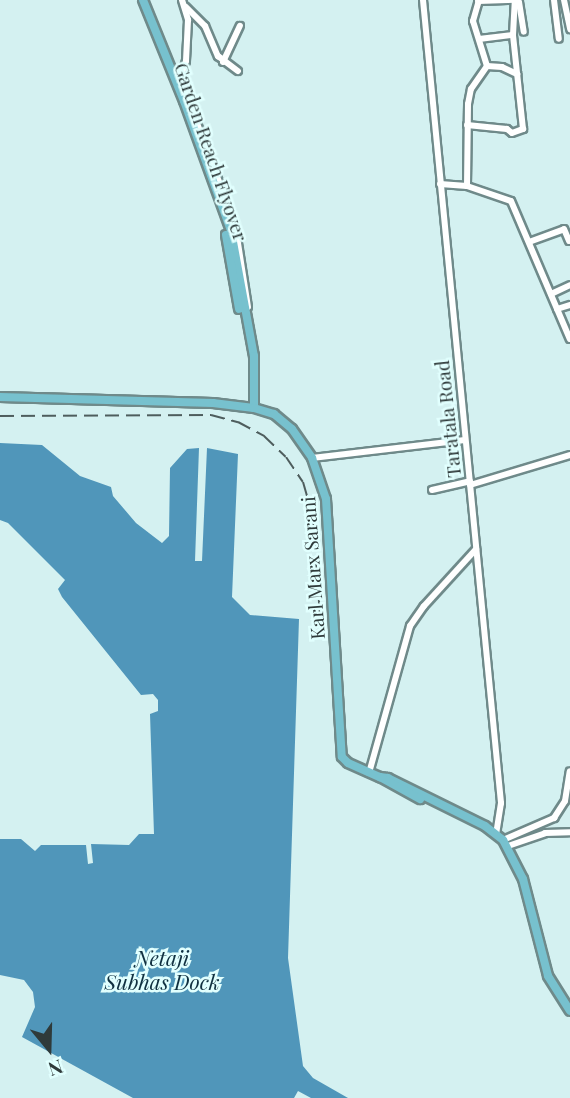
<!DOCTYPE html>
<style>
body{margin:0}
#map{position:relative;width:570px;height:1098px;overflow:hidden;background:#d4f1f1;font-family:"Playfair Display",serif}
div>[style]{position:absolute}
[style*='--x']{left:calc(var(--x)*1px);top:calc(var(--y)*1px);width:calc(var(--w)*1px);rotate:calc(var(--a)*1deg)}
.water>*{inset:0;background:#5096ba}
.roads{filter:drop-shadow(2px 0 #6f8a8a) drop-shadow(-2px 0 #6f8a8a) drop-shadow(0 2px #6f8a8a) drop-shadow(0 -2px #6f8a8a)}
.minor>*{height:6px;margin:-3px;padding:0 3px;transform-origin:3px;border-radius:3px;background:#fff}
.major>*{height:8px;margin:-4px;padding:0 4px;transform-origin:4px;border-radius:4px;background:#77c1ce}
.rail>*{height:2px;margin-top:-1px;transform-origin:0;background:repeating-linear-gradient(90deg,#4e5d5d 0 14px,transparent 0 21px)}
span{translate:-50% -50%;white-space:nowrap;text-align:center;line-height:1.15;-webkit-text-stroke:5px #e1fffe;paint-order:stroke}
.street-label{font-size:19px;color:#2f3a3a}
.water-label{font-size:21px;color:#103040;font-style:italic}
.north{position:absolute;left:14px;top:1014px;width:70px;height:70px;-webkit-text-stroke:5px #e1fffe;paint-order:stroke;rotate:161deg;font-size:19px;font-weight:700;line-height:28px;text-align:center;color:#2f3a3a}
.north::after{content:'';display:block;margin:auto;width:24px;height:32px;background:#2f3a3a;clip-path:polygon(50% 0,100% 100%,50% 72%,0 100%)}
</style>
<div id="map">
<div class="water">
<div style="clip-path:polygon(0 443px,42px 445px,80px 476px,111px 487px,113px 496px,136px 523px,162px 543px,169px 536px,170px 468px,187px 449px,199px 448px,195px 561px,202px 561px,207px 448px,238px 454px,232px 597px,250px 615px,299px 619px,288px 958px,303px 1066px,313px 1078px,348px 1098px,311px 1098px,298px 1091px,294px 1098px,133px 1098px,22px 1037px,35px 1007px,33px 992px,24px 980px,0 975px,0 839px,21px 839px,35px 851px,41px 845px,86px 845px,88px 864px,93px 863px,91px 844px,129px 845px,139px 834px,154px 834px,150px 714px,158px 711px,158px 700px,153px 694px,141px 695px,62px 597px,58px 589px,65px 580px,8px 523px,0 520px)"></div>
</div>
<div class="roads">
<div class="minor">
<div style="--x:182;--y:0;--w:21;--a:73"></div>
<div style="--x:188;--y:20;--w:41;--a:92.8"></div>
<div style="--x:186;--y:61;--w:18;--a:109"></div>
<div style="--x:180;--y:78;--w:156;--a:69.4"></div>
<div style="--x:235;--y:224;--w:84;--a:81.1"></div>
<div style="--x:423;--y:0;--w:807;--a:84.45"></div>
<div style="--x:501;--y:803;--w:31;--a:99"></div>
<div style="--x:515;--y:0;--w:4;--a:27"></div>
<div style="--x:519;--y:2;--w:30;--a:81"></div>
<div style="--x:554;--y:0;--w:39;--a:83"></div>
<div style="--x:564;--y:0;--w:30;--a:78"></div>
<div style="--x:478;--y:1;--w:37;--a:-2"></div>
<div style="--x:186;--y:7;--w:27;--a:45"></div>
<div style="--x:205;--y:26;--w:33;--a:67"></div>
<div style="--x:218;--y:56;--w:25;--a:37"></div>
<div style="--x:479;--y:39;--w:34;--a:-7"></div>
<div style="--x:223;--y:62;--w:40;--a:-65"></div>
<div style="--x:487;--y:66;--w:15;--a:4"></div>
<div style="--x:502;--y:67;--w:17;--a:25"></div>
<div style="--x:467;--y:125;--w:40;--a:5.7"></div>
<div style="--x:507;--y:129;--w:6;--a:39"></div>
<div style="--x:512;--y:133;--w:12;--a:-20"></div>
<div style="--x:523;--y:129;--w:95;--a:-96.1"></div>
<div style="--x:513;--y:35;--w:35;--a:-87"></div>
<div style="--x:440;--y:184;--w:27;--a:4"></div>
<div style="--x:467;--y:186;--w:46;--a:18.8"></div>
<div style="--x:511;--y:201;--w:150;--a:66.9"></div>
<div style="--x:467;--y:186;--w:82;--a:-89.3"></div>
<div style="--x:468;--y:104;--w:15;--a:-79"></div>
<div style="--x:471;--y:89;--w:28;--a:-55"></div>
<div style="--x:487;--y:66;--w:47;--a:-107.3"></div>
<div style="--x:473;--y:21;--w:22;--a:-74"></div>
<div style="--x:529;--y:242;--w:37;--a:-20"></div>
<div style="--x:564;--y:229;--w:13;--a:67"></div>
<div style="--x:551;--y:294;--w:21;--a:-25"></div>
<div style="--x:557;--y:309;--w:14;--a:-17"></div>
<div style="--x:312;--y:458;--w:154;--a:-6.7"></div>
<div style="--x:470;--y:485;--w:104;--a:-16.7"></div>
<div style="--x:432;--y:490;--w:39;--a:-13"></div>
<div style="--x:369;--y:773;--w:153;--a:-74.4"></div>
<div style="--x:410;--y:626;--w:24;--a:-55"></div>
<div style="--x:424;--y:606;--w:77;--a:-47.6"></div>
<div style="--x:503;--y:840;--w:56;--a:-23.3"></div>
<div style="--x:554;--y:818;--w:20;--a:-57"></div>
<div style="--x:565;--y:801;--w:30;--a:-81"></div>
<div style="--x:508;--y:846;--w:39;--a:-19"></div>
<div style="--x:545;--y:833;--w:25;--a:-2"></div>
</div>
<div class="major">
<div style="--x:143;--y:0;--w:109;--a:67.9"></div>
<div style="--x:184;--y:101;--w:138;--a:70.1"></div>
<div style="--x:231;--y:231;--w:127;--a:79.6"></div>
<div style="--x:254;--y:356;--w:52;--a:90"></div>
<div style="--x:226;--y:235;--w:75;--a:80"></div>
<div style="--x:0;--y:397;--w:213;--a:1.6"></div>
<div style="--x:213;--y:403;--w:41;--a:7"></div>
<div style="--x:254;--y:408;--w:21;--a:17"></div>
<div style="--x:274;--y:414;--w:23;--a:40"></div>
<div style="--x:292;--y:429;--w:35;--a:55"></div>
<div style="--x:312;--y:458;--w:43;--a:71.1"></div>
<div style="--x:326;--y:499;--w:258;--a:86.5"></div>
<div style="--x:342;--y:757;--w:8;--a:45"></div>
<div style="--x:348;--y:763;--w:35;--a:24"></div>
<div style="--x:380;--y:777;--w:8;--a:7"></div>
<div style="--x:388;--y:778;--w:108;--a:26.3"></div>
<div style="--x:485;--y:826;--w:23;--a:38"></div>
<div style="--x:503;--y:840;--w:44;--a:62.9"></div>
<div style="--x:523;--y:879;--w:100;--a:75.5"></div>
<div style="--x:548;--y:976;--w:41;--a:57.8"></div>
<div style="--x:380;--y:777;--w:46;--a:28.8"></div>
</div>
</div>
<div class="rail">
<div style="--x:0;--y:416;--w:211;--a:-0.3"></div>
<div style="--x:211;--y:415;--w:28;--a:15"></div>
<div style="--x:238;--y:422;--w:30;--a:28"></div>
<div style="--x:264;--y:436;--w:30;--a:44"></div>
<div style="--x:286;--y:457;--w:30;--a:56"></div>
<div style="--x:303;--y:482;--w:35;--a:74"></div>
<div style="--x:313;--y:516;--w:100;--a:86"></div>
</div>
<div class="street-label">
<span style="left:211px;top:152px;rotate:71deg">Garden Reach Flyover</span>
<span style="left:448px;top:419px;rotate:-96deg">Taratala Road</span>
<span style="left:313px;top:568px;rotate:-94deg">Karl Marx Sarani</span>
</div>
<div class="water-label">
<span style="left:162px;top:969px">Netaji<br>Subhas Dock</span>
</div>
<div class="north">N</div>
</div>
